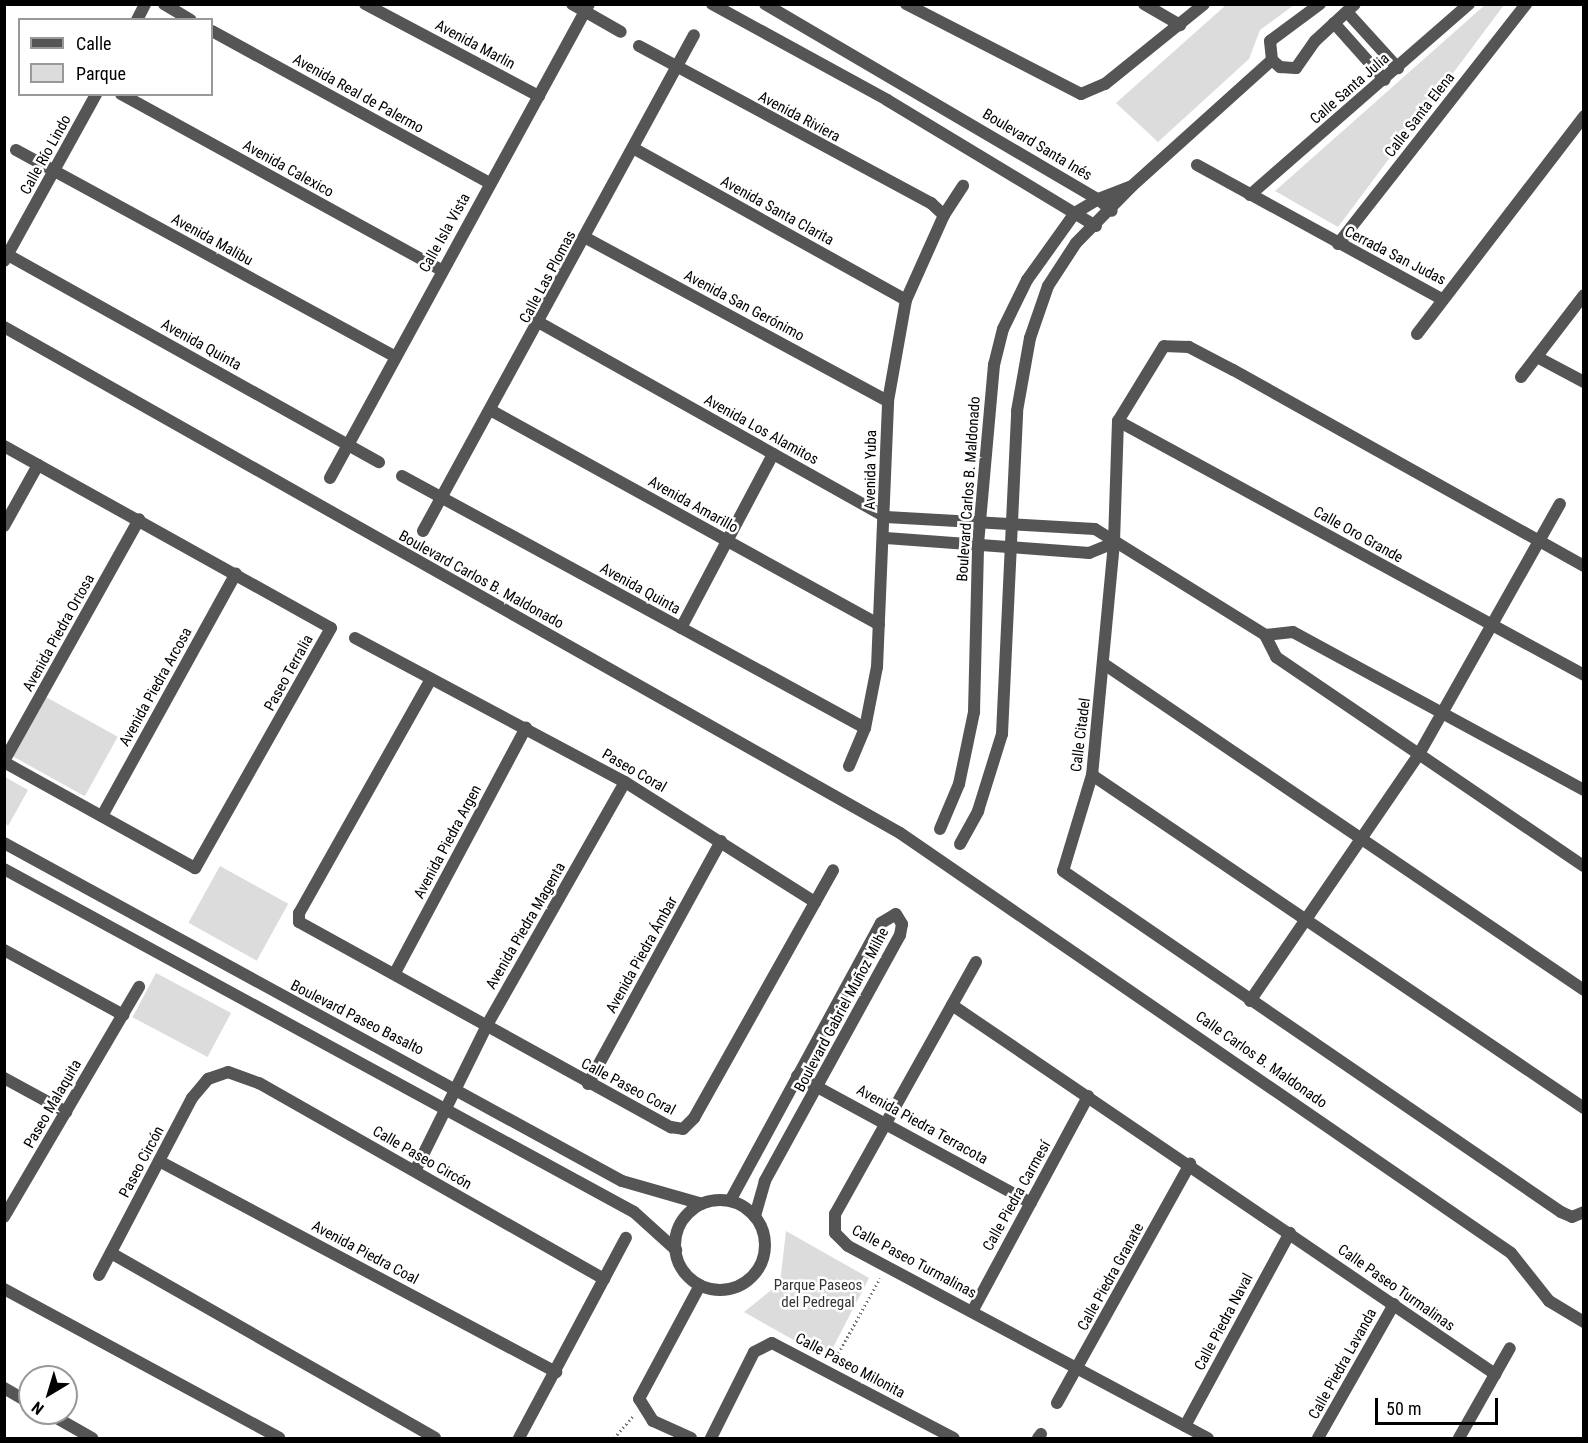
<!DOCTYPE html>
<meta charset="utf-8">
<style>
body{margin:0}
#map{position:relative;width:1588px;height:1443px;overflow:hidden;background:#fff;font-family:"Roboto Condensed",sans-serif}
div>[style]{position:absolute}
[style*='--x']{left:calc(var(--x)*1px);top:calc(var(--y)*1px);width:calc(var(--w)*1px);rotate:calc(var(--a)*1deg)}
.green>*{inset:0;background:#dcdcdc;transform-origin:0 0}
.path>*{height:3px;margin-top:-1.5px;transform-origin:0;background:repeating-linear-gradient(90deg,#777 0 1.5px,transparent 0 4.5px)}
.street>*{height:12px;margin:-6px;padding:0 6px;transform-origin:6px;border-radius:6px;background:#555}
.street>.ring{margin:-6px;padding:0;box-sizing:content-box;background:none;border:12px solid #555;border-radius:50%}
span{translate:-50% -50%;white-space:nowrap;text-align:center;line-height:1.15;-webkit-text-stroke:5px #fff;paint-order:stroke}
.street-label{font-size:15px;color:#000}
.park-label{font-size:15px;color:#333}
.frame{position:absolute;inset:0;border:6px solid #000;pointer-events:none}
.legend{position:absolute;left:18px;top:18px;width:195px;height:78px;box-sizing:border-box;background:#fff;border:2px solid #999;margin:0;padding:8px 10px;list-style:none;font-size:18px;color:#000}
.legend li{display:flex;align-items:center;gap:12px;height:30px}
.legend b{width:30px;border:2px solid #999}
.north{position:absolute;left:18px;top:1365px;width:60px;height:60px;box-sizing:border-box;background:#fff;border:2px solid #999;border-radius:50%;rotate:218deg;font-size:16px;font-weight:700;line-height:24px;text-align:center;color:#000}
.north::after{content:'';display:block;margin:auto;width:21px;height:27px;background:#000;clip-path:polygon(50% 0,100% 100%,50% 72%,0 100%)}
.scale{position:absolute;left:1375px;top:1398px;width:123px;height:27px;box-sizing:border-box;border:3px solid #000;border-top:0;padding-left:8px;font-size:18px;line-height:21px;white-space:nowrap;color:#000;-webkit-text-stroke:4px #fff;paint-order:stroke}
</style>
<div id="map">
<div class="green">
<div style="clip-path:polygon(1486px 4px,1504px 5px,1338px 227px,1275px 191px)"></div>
<div style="clip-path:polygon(1226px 5px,1294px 5px,1260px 30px,1249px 59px,1158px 142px,1116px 103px)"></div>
<div style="left:46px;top:697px;width:82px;height:68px;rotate:29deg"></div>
<div style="clip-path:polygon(5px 777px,28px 790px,8px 826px,5px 823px)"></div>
<div style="left:220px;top:866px;width:78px;height:65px;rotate:29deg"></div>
<div style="left:156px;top:973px;width:85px;height:50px;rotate:28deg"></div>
<div style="clip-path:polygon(786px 1231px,869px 1278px,827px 1359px,744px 1312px,780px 1283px)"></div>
</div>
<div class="path">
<div style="--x:834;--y:1361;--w:95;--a:-61"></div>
<div style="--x:614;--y:1438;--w:29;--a:-49"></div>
</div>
<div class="street">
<div style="--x:164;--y:4;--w:31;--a:31"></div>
<div style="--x:365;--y:4;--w:197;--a:27.9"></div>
<div style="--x:572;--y:4;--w:56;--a:29.7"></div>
<div style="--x:712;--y:4;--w:200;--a:28.7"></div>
<div style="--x:887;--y:100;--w:244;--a:31.1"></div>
<div style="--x:765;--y:4;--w:386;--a:30.4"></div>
<div style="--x:1098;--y:199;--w:36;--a:-21"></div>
<div style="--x:1132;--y:186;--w:188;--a:-42"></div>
<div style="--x:906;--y:4;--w:197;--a:27.2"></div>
<div style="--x:1081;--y:94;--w:26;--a:-23"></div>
<div style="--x:1105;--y:84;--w:127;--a:-38.9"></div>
<div style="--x:1144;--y:4;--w:42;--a:30.3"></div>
<div style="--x:1320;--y:4;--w:62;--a:143.5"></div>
<div style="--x:1270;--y:41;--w:19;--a:84"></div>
<div style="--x:1272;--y:60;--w:11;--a:41"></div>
<div style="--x:1280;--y:67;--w:16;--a:4"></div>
<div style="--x:1296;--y:68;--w:33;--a:-55"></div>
<div style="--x:1315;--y:41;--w:54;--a:-42.8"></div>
<div style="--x:1347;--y:12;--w:76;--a:47.7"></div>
<div style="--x:137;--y:20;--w:18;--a:-63"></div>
<div style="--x:1334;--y:23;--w:76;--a:48.2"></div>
<div style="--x:212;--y:31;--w:317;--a:28.7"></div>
<div style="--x:639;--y:46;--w:332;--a:28.3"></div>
<div style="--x:931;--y:203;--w:18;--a:43"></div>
<div style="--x:121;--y:94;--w:365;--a:28.8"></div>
<div style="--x:633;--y:148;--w:312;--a:29.1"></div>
<div style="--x:16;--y:150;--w:430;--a:28.6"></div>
<div style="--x:1197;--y:165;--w:279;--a:28.7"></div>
<div style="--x:1250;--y:195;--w:291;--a:-41.1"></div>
<div style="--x:586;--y:238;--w:343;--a:28.4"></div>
<div style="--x:1338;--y:244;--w:305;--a:-51.9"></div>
<div style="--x:8;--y:255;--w:425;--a:29.2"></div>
<div style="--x:4;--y:261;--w:191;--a:-61.1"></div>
<div style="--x:540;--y:323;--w:397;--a:29.3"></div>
<div style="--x:886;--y:517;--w:209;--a:3.3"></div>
<div style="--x:1095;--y:529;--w:200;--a:31.9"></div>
<div style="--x:1265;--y:635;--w:25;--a:63"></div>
<div style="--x:1276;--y:657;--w:372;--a:34.2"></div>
<div style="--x:4;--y:327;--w:1029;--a:29.45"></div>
<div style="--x:900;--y:833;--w:741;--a:34.5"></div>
<div style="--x:1511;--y:1253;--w:61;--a:51.6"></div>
<div style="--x:1549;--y:1301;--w:41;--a:31"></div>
<div style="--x:1417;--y:334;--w:275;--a:-52.5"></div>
<div style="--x:1537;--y:357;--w:53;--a:28"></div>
<div style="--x:1521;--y:377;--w:103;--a:-52.5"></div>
<div style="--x:492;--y:411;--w:442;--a:28.9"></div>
<div style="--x:1118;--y:421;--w:531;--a:28.59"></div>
<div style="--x:4;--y:446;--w:374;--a:29.1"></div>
<div style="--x:331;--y:628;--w:276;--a:119.5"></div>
<div style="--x:195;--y:868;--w:218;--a:-151"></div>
<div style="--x:402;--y:476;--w:527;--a:28.56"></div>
<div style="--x:330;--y:478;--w:540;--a:-61.35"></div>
<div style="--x:4;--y:526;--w:70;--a:-60.9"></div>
<div style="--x:423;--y:531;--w:565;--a:-61.35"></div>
<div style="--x:886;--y:538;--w:204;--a:4.2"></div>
<div style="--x:1089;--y:553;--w:27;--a:-22"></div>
<div style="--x:1584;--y:566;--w:402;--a:-150.8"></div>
<div style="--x:1233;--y:370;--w:50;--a:-152.4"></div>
<div style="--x:1189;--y:347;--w:25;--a:-178"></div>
<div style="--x:1164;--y:346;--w:88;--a:121.5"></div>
<div style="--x:1118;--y:421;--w:122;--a:91.9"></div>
<div style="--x:1114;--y:543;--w:233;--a:95.4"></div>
<div style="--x:1092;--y:775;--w:100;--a:106.8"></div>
<div style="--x:1063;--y:871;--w:604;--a:34.4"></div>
<div style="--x:1561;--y:1212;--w:12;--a:24"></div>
<div style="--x:1572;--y:1217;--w:13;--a:-23"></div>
<div style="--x:681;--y:628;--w:197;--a:-62.1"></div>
<div style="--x:1265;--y:635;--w:28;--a:-6"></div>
<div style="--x:1293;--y:632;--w:331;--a:28.5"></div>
<div style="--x:355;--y:638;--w:306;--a:28.1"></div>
<div style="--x:625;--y:782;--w:225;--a:32.3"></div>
<div style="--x:1104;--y:664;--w:580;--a:34.18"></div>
<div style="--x:431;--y:679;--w:269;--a:119.4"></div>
<div style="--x:299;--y:913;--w:9;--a:90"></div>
<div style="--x:299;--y:922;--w:425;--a:28.9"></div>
<div style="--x:671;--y:1127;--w:12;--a:9"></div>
<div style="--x:683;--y:1129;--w:16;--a:-45"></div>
<div style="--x:694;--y:1118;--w:284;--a:-60.7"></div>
<div style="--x:4;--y:761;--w:277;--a:-60.8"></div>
<div style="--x:849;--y:766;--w:41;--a:-67.2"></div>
<div style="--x:865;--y:728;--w:62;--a:-78.9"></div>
<div style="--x:877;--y:667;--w:266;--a:-87.6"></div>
<div style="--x:888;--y:401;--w:103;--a:-79.9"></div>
<div style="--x:906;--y:300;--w:93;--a:-65.9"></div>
<div style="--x:944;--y:215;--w:35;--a:-57"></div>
<div style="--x:1092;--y:775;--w:594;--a:34.09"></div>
<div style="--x:102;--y:816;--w:277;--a:-61.1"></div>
<div style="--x:940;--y:829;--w:49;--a:-67.1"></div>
<div style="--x:959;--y:784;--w:74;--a:-78.2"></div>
<div style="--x:974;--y:712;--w:168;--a:-88.6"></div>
<div style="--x:978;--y:544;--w:180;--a:-84.9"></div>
<div style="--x:994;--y:365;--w:37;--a:-76"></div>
<div style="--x:1003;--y:329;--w:55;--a:-63.9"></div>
<div style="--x:1027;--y:280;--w:82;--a:-54.4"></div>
<div style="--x:1075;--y:213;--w:27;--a:-31"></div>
<div style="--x:1098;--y:199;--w:18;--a:41"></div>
<div style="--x:4;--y:843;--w:704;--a:28.68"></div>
<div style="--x:622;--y:1181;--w:83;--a:16"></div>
<div style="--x:960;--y:844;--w:38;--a:-61"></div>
<div style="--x:978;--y:811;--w:81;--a:-72.7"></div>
<div style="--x:1002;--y:734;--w:323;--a:-87.3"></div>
<div style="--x:1017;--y:411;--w:74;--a:-79.9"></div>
<div style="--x:1030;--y:338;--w:55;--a:-70.9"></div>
<div style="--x:1048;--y:286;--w:51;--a:-56.9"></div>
<div style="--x:1076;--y:243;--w:80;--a:-45.5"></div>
<div style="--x:4;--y:869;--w:717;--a:28.57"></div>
<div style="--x:634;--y:1212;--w:57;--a:42.1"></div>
<div style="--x:4;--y:950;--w:136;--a:28.6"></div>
<div style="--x:976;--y:962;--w:289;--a:119.2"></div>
<div style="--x:835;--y:1214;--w:19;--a:90"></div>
<div style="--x:835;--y:1233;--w:18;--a:45"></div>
<div style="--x:848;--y:1246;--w:408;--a:28.1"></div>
<div style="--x:396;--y:971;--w:276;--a:-61.9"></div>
<div style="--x:1250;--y:1001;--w:299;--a:-55.6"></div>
<div style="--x:1419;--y:754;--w:287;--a:-60.6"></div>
<div style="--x:952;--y:1005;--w:657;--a:34.2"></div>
<div style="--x:797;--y:1076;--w:266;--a:28.5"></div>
<div style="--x:4;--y:1078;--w:71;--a:28.7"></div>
<div style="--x:588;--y:1084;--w:277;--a:-61.3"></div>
<div style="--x:159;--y:1161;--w:450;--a:28"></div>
<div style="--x:415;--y:1171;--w:163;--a:-63.7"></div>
<div style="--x:487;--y:1025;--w:279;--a:-60.4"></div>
<div class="ring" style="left:675px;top:1200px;width:78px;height:78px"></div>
<div style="--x:730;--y:1201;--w:316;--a:-61.5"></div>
<div style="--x:881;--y:923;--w:17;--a:-31"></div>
<div style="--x:896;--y:914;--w:12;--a:59"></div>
<div style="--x:902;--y:924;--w:11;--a:100"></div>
<div style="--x:900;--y:935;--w:281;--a:118.8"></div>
<div style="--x:765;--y:1181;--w:37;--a:106"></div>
<div style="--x:4;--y:1217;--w:267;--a:-59.6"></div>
<div style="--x:111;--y:1253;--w:373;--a:29.7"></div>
<div style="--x:99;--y:1275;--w:200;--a:-62.3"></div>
<div style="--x:192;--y:1098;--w:25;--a:-50"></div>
<div style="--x:208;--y:1079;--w:21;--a:-19"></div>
<div style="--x:228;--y:1072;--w:33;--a:20"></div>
<div style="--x:259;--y:1083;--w:397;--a:29.6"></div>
<div style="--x:4;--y:1289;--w:313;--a:28.4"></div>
<div style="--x:973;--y:1310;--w:243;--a:-61.7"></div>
<div style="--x:4;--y:1388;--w:30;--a:30"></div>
<div style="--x:1057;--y:1403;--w:274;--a:-60.9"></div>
<div style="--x:48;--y:1413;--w:51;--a:29.6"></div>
<div style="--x:1185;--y:1426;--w:220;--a:-61.5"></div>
<div style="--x:519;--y:1438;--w:227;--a:-61.9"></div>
<div style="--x:691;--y:1438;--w:42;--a:-155.9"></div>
<div style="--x:653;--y:1421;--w:26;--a:-122"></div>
<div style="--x:639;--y:1399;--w:129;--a:-61.8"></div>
<div style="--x:711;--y:1438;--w:96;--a:-63.4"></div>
<div style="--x:754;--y:1352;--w:20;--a:-27"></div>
<div style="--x:772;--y:1343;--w:205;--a:27.6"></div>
<div style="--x:1038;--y:1438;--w:5;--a:-53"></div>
<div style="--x:1318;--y:1438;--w:154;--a:-60.4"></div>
<div style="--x:1459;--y:1438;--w:103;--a:-60.5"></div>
</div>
<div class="street-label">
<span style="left:475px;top:45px;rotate:28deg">Avenida Marlin</span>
<span style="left:1350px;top:89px;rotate:-41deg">Calle Santa Julia</span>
<span style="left:358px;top:94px;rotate:29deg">Avenida Real de Palermo</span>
<span style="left:1420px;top:115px;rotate:-52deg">Calle Santa Elena</span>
<span style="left:799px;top:117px;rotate:28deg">Avenida Riviera</span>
<span style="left:1037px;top:145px;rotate:31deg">Boulevard Santa Inés</span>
<span style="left:46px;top:155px;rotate:-61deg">Calle Río Lindo</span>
<span style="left:288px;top:169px;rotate:29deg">Avenida Calexico</span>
<span style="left:777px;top:211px;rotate:29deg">Avenida Santa Clarita</span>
<span style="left:445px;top:233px;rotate:-61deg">Calle Isla Vista</span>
<span style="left:212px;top:240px;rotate:29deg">Avenida Malibu</span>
<span style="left:1395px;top:256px;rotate:27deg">Cerrada San Judas</span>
<span style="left:548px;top:277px;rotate:-62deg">Calle Las Plomas</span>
<span style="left:744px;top:306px;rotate:28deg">Avenida San Gerónimo</span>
<span style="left:201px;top:345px;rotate:29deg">Avenida Quinta</span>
<span style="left:761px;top:430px;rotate:29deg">Avenida Los Alamitos</span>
<span style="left:871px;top:470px;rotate:-89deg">Avenida Yuba</span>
<span style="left:969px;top:489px;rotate:-86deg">Boulevard Carlos B. Maldonado</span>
<span style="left:693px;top:505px;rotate:29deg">Avenida Amarillo</span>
<span style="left:1358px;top:535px;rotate:29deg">Calle Oro Grande</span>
<span style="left:481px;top:580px;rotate:29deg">Boulevard Carlos B. Maldonado</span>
<span style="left:640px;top:589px;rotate:29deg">Avenida Quinta</span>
<span style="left:59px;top:633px;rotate:-61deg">Avenida Piedra Ortosa</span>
<span style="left:289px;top:673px;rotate:-61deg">Paseo Terralia</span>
<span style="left:156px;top:687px;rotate:-61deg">Avenida Piedra Arcosa</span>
<span style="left:1081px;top:735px;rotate:-83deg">Calle Citadel</span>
<span style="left:634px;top:771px;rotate:30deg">Paseo Coral</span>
<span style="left:448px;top:842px;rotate:-62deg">Avenida Piedra Argen</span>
<span style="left:526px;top:926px;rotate:-60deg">Avenida Piedra Magenta</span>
<span style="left:642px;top:955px;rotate:-61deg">Avenida Piedra Ámbar</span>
<span style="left:842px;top:1010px;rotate:-62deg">Boulevard Gabriel Muñoz Milhe</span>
<span style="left:357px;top:1018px;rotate:27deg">Boulevard Paseo Basalto</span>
<span style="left:1261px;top:1060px;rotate:35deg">Calle Carlos B. Maldonado</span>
<span style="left:628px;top:1087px;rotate:28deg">Calle Paseo Coral</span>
<span style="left:53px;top:1104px;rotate:-60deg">Paseo Malaquita</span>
<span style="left:922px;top:1125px;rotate:29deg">Avenida Piedra Terracota</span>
<span style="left:422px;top:1158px;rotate:30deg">Calle Paseo Circón</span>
<span style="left:142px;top:1162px;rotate:-62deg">Paseo Circón</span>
<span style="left:1017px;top:1196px;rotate:-61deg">Calle Piedra Carmesí</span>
<span style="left:365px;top:1253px;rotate:28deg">Avenida Piedra Coal</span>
<span style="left:914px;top:1262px;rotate:28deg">Calle Paseo Turmalinas</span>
<span style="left:1111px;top:1277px;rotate:-61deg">Calle Piedra Granate</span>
<span style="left:1396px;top:1288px;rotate:35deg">Calle Paseo Turmalinas</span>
<span style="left:1224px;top:1322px;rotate:-62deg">Calle Piedra Naval</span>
<span style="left:1343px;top:1364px;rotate:-61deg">Calle Piedra Lavanda</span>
<span style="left:850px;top:1366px;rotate:28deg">Calle Paseo Milonita</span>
</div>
<div class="park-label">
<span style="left:818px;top:1294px">Parque Paseos<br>del Pedregal</span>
</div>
<div class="frame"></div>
<ul class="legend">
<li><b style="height:8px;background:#555"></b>Calle</li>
<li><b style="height:16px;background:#dcdcdc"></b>Parque</li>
</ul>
<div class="north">N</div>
<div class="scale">50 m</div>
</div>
